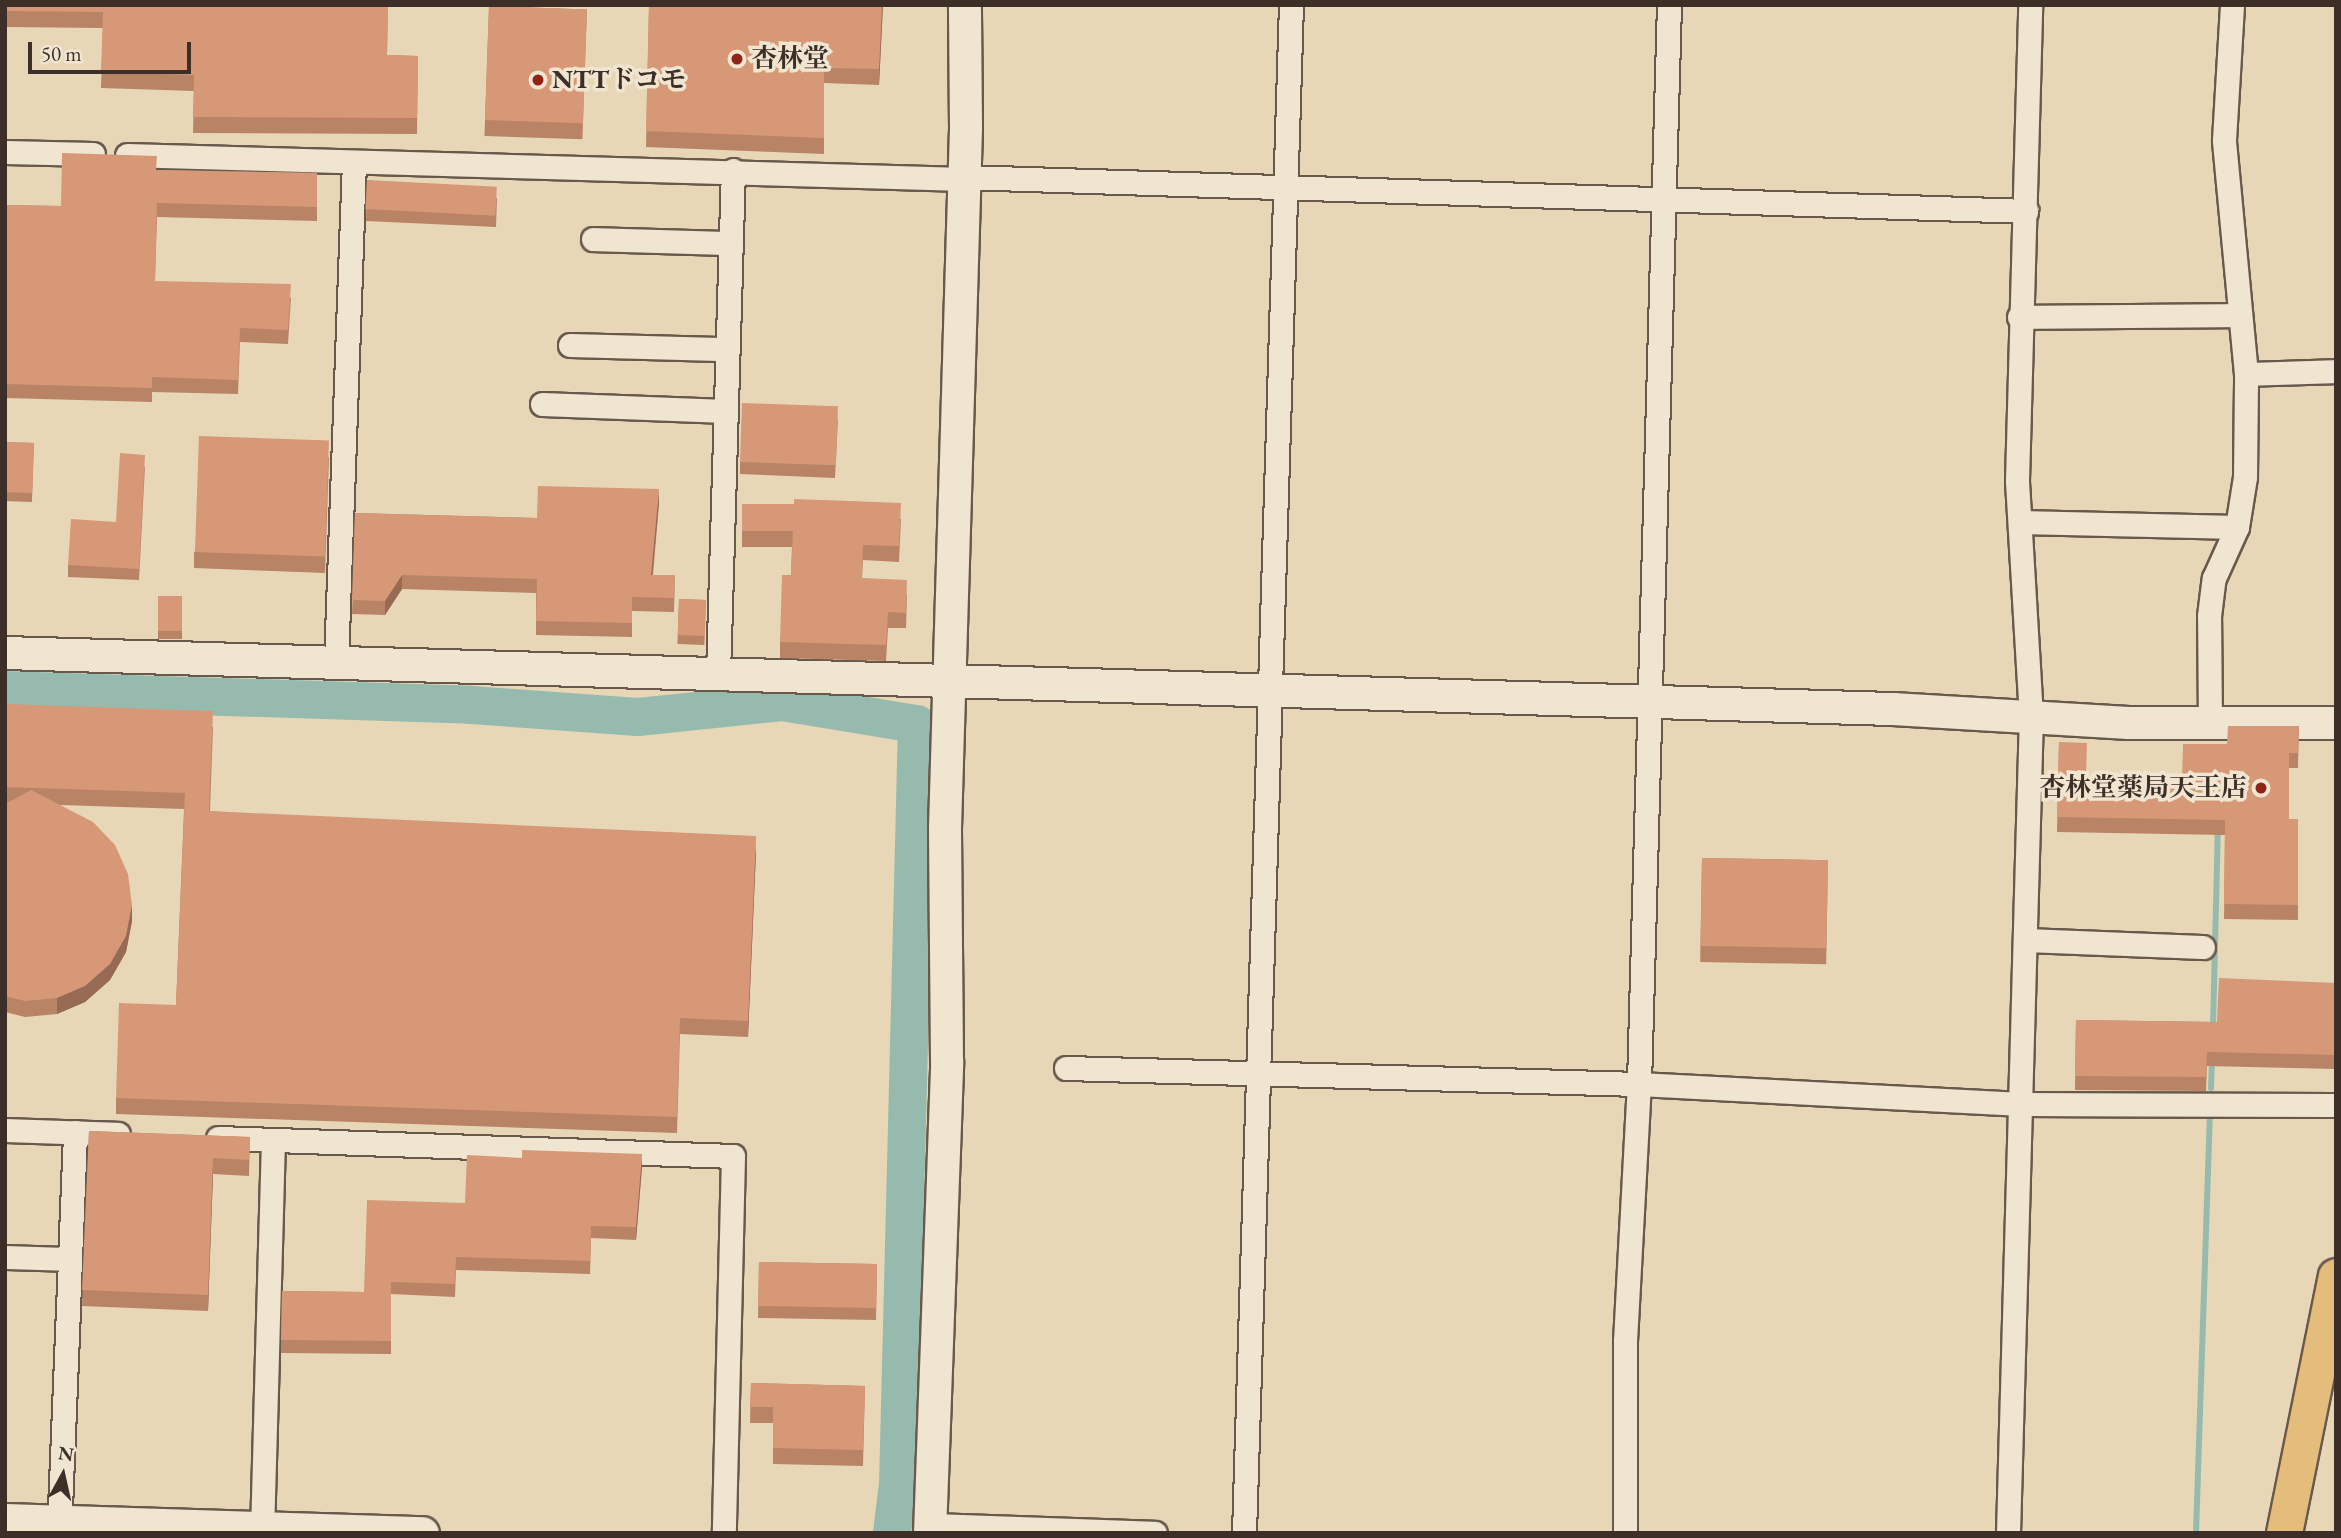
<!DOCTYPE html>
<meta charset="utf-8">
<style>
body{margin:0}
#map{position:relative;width:2341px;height:1538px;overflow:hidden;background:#e7d7b7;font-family:"EB Garamond","Noto Serif JP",serif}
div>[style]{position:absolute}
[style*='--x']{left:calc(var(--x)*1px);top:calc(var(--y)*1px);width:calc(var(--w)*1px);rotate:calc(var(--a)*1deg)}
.stream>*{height:6px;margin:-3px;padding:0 3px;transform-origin:3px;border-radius:3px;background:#97baaf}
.river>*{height:38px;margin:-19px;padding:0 19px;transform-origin:19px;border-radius:19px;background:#97baaf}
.roads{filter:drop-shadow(2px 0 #68594c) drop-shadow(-2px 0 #68594c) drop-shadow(0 2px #68594c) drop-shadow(0 -2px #68594c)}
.street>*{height:23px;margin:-11.5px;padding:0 11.5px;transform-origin:11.5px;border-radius:11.5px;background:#efe5d0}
.secondary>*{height:32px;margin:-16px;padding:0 16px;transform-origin:16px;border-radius:16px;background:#efe5d0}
.primary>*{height:35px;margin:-17.5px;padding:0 17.5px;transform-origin:17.5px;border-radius:17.5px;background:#e4bc7c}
.wall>*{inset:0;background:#b98366;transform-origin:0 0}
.shaded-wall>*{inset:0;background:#966a53}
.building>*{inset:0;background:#d79877;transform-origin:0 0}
.dots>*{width:19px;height:19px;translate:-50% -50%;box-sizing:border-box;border:4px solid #efe5d0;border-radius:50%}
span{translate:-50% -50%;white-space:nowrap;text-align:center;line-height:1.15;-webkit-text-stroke:7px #efe5d0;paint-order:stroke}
.poi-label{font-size:26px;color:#3d2f28;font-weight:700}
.left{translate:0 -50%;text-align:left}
.right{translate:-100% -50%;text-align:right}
.frame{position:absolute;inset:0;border:7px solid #3d2f28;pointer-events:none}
.north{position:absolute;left:28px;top:1440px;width:70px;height:70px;-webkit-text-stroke:5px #efe5d0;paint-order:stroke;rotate:8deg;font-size:19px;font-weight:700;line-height:28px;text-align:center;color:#3d2f28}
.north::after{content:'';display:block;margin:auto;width:24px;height:32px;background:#3d2f28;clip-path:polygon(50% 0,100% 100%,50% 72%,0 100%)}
.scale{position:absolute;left:28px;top:42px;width:163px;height:32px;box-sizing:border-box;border:4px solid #3d2f28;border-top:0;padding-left:9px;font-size:21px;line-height:24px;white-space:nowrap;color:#3d2f28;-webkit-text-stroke:5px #efe5d0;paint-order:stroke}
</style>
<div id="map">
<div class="stream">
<div style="--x:2213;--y:1027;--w:199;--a:-88.6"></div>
<div style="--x:2211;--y:1088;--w:29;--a:-88"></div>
<div style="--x:2196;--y:1533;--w:416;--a:-88.1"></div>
</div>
<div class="river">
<div style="--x:5;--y:690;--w:466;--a:1.8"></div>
<div style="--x:471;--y:705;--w:167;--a:4.1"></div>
<div style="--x:638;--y:717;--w:145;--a:-5.9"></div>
<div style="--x:782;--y:702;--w:137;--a:9.3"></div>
<div style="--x:917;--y:724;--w:760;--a:91.43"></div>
<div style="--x:898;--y:1484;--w:49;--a:97"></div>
</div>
<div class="roads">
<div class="street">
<div style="--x:5;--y:152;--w:88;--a:1.3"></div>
<div style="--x:127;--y:155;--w:837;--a:1.64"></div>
<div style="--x:964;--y:177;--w:1063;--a:1.83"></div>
<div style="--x:593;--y:239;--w:138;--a:1.7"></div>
<div style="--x:2019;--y:317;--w:220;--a:-0.5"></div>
<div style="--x:570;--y:345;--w:158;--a:1.5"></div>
<div style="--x:2246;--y:374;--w:90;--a:-1.9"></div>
<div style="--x:542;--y:404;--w:184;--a:2.2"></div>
<div style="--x:2020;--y:522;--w:217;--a:1.3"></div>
<div style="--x:336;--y:662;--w:500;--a:-87.94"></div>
<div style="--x:718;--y:674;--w:504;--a:-88.3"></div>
<div style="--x:2210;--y:723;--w:107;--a:-90.5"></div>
<div style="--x:2209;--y:616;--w:38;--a:-83"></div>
<div style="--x:2214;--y:578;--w:56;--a:-65.7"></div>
<div style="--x:2237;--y:527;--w:51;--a:-80.9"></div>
<div style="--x:2245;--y:477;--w:103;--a:-89.4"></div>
<div style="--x:2246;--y:374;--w:235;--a:-95.4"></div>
<div style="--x:2224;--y:140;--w:135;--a:-86.6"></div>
<div style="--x:2025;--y:940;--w:178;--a:2.3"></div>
<div style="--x:1066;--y:1068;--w:573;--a:1.6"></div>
<div style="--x:1639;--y:1084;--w:383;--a:3"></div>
<div style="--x:2021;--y:1104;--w:315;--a:0.2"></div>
<div style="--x:5;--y:1130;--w:113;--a:2"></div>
<div style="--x:218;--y:1138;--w:515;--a:2"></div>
<div style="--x:733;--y:1156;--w:377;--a:91.4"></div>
<div style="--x:5;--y:1257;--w:64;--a:1.8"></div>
<div style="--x:930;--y:1525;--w:225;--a:2"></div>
<div style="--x:59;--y:1533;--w:401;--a:-87.7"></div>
<div style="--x:262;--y:1533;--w:393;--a:-88.4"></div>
<div style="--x:1244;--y:1533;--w:1529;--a:-88.24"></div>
<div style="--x:1625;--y:1533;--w:192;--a:-90"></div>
<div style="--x:1625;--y:1341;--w:257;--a:-86.9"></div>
<div style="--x:1639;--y:1084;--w:1079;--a:-88.41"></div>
<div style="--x:2008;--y:1533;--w:816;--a:-88.39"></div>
<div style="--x:2031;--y:717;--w:237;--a:-93.4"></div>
<div style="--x:2017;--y:480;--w:475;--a:-88.4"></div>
</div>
<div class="secondary">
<div style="--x:5;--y:653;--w:1889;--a:1.7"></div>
<div style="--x:1893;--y:709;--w:236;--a:3.4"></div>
<div style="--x:2129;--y:723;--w:207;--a:0"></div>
<div style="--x:5;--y:1520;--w:418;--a:1.8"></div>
<div style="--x:930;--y:1533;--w:472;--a:-87.9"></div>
<div style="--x:947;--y:1061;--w:233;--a:-90.5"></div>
<div style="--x:945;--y:828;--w:701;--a:-88.28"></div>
<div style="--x:966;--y:127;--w:122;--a:-90.5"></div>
</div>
<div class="primary">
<div style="--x:2284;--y:1533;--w:262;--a:-78.6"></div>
</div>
</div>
<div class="wall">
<div style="clip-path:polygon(5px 5px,388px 5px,387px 55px,418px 56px,417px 134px,193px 133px,194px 91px,101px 88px,103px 28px,5px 27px)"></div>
<div style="clip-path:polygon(649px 5px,883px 5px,879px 85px,824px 83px,824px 154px,646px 147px)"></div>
<div style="left:489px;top:6px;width:98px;height:130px;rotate:2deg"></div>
<div style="clip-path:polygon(157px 170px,317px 173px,317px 221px,157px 217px,155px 281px,291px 298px,288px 344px,240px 342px,238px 394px,152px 392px,152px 402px,5px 398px,5px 205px,61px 206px)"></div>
<div style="clip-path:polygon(367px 180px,497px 198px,496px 227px,366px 221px)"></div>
<div style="clip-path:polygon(838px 419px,835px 478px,740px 474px,740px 462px)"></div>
<div style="left:5px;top:442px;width:29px;height:59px;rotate:2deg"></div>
<div style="clip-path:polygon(329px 457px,325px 573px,194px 568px,194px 552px)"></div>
<div style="clip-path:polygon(145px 466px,139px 580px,68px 577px,68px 565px,116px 522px)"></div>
<div style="clip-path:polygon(659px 503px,653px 575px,675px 575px,674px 612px,632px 611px,632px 637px,536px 635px,536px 593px,402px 589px,385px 615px,352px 614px,355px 513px,537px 518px)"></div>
<div style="clip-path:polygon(742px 504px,901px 519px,899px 562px,863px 560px,862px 578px,907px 595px,906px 628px,888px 628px,886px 661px,780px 658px,780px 642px,791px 575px,792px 547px,742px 547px)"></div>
<div style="left:158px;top:596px;width:24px;height:43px"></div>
<div style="left:679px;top:599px;width:27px;height:45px;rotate:2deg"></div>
<div style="clip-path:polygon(5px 704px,213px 727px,210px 811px,756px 852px,748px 1037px,680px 1034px,677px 1133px,116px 1114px,116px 1098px,176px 1005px,184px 809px,60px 805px,132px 921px,126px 952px,110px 980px,85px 1002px,57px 1014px,25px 1017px,5px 1012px,5px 804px,7px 803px,5px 803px)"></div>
<div style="clip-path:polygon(2299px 726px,2298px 768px,2289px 768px,2289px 819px,2298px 819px,2298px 920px,2224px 919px,2225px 835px,2057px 832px,2059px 742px,2087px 777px,2182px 778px,2227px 744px)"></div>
<div style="left:1702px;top:858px;width:126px;height:104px;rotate:1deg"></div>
<div style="clip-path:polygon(2336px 983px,2336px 1069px,2207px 1066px,2206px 1091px,2075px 1090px,2076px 1020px,2217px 1022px)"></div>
<div style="clip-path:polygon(89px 1131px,250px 1137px,249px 1176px,213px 1174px,208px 1311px,82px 1306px)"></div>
<div style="clip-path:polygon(642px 1167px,636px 1240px,591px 1238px,590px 1274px,456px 1270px,455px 1297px,391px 1294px,391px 1354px,281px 1353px,282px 1291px,364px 1292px,465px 1203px)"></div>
<div style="left:759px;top:1262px;width:118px;height:56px;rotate:1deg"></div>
<div style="clip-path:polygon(751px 1383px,865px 1386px,863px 1466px,773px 1464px,773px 1423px,750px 1423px)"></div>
</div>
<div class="shaded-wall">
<div style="clip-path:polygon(882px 5px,883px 5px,879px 85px,879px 69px)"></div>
<div style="clip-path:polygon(659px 489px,659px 503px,651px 589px,651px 575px)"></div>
<div style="clip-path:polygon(402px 575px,402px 589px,385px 615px,385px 601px)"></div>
<div style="clip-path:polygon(756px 836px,756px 852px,748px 1037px,748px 1021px)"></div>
<div style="clip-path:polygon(132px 905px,132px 921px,126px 952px,110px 980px,85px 1002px,57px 1014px,57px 998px)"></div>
<div style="clip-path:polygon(642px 1154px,642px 1167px,636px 1240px,636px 1227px)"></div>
<div style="clip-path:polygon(213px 1158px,213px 1174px,208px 1311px,208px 1295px)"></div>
</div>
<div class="building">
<div style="clip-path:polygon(5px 5px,388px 5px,387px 55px,418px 56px,417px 118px,193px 117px,194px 75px,101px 72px,103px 12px,5px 11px)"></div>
<div style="clip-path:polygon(649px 5px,882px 5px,879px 69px,824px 68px,824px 138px,646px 131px)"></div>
<div style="left:489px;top:6px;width:98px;height:114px;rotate:2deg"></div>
<div style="clip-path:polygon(62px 153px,157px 156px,156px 170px,317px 173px,317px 207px,157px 203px,155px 281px,291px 284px,288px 330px,240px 328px,238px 380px,152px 377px,152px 388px,5px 384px,5px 205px,61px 206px)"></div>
<div style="left:367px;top:180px;width:130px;height:29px;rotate:3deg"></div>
<div style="left:742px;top:403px;width:96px;height:59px;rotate:2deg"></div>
<div style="left:199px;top:436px;width:130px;height:116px;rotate:2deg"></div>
<div style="left:5px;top:442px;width:29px;height:50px;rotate:2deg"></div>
<div style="clip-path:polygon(120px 453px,145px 455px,139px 569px,68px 565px,71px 519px,116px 522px)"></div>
<div style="clip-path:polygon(538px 486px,659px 489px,651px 575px,675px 575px,674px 598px,632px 597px,632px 623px,536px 621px,537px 579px,402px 575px,385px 601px,352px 600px,355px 513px,537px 518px)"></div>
<div style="clip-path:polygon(794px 499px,901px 503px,899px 546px,863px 545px,862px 578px,907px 580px,906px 613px,888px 612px,886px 645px,780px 642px,782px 575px,791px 575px,793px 531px,742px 531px,742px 504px,794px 504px)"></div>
<div style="left:158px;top:596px;width:24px;height:35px"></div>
<div style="left:679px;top:599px;width:27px;height:36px;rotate:2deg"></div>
<div style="clip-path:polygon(5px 704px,213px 711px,209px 811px,756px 836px,748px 1021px,680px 1018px,677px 1117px,116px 1098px,119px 1003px,176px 1005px,185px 793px,5px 787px)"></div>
<div style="clip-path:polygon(2228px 726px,2299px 726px,2298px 753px,2289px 753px,2289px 819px,2298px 819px,2298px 905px,2224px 904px,2225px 820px,2057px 817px,2059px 742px,2087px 743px,2086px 777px,2182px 778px,2183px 744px,2227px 744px)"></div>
<div style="clip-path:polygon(31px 790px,93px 822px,115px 845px,128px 874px,132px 905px,126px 936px,110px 964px,85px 986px,57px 998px,25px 1001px,5px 996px,5px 804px)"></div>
<div style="left:1702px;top:858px;width:126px;height:88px;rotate:1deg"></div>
<div style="clip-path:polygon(2219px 978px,2336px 983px,2336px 1055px,2207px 1052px,2206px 1077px,2075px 1076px,2076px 1020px,2217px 1022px)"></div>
<div style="clip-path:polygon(89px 1131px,250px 1137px,249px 1160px,213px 1158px,208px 1295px,82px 1290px)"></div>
<div style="clip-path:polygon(522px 1150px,642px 1154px,636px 1227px,591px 1226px,590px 1261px,456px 1257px,455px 1284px,391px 1282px,391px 1341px,281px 1340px,282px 1291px,364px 1292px,367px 1200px,465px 1203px,467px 1155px,522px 1158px)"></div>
<div style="left:759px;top:1262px;width:118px;height:44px;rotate:1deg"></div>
<div style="clip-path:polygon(751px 1383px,865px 1386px,863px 1450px,773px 1448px,773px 1407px,750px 1407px)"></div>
</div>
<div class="dots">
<div style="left:737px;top:59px;background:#8f2418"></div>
<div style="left:538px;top:80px;background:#8f2418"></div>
<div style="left:2261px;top:788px;background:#8f2418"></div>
</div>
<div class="poi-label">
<span class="left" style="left:751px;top:59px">杏林堂</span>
<span class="left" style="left:552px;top:80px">NTTドコモ</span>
<span class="right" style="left:2247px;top:788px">杏林堂薬局天王店</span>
</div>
<div class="frame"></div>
<div class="north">N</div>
<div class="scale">50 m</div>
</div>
